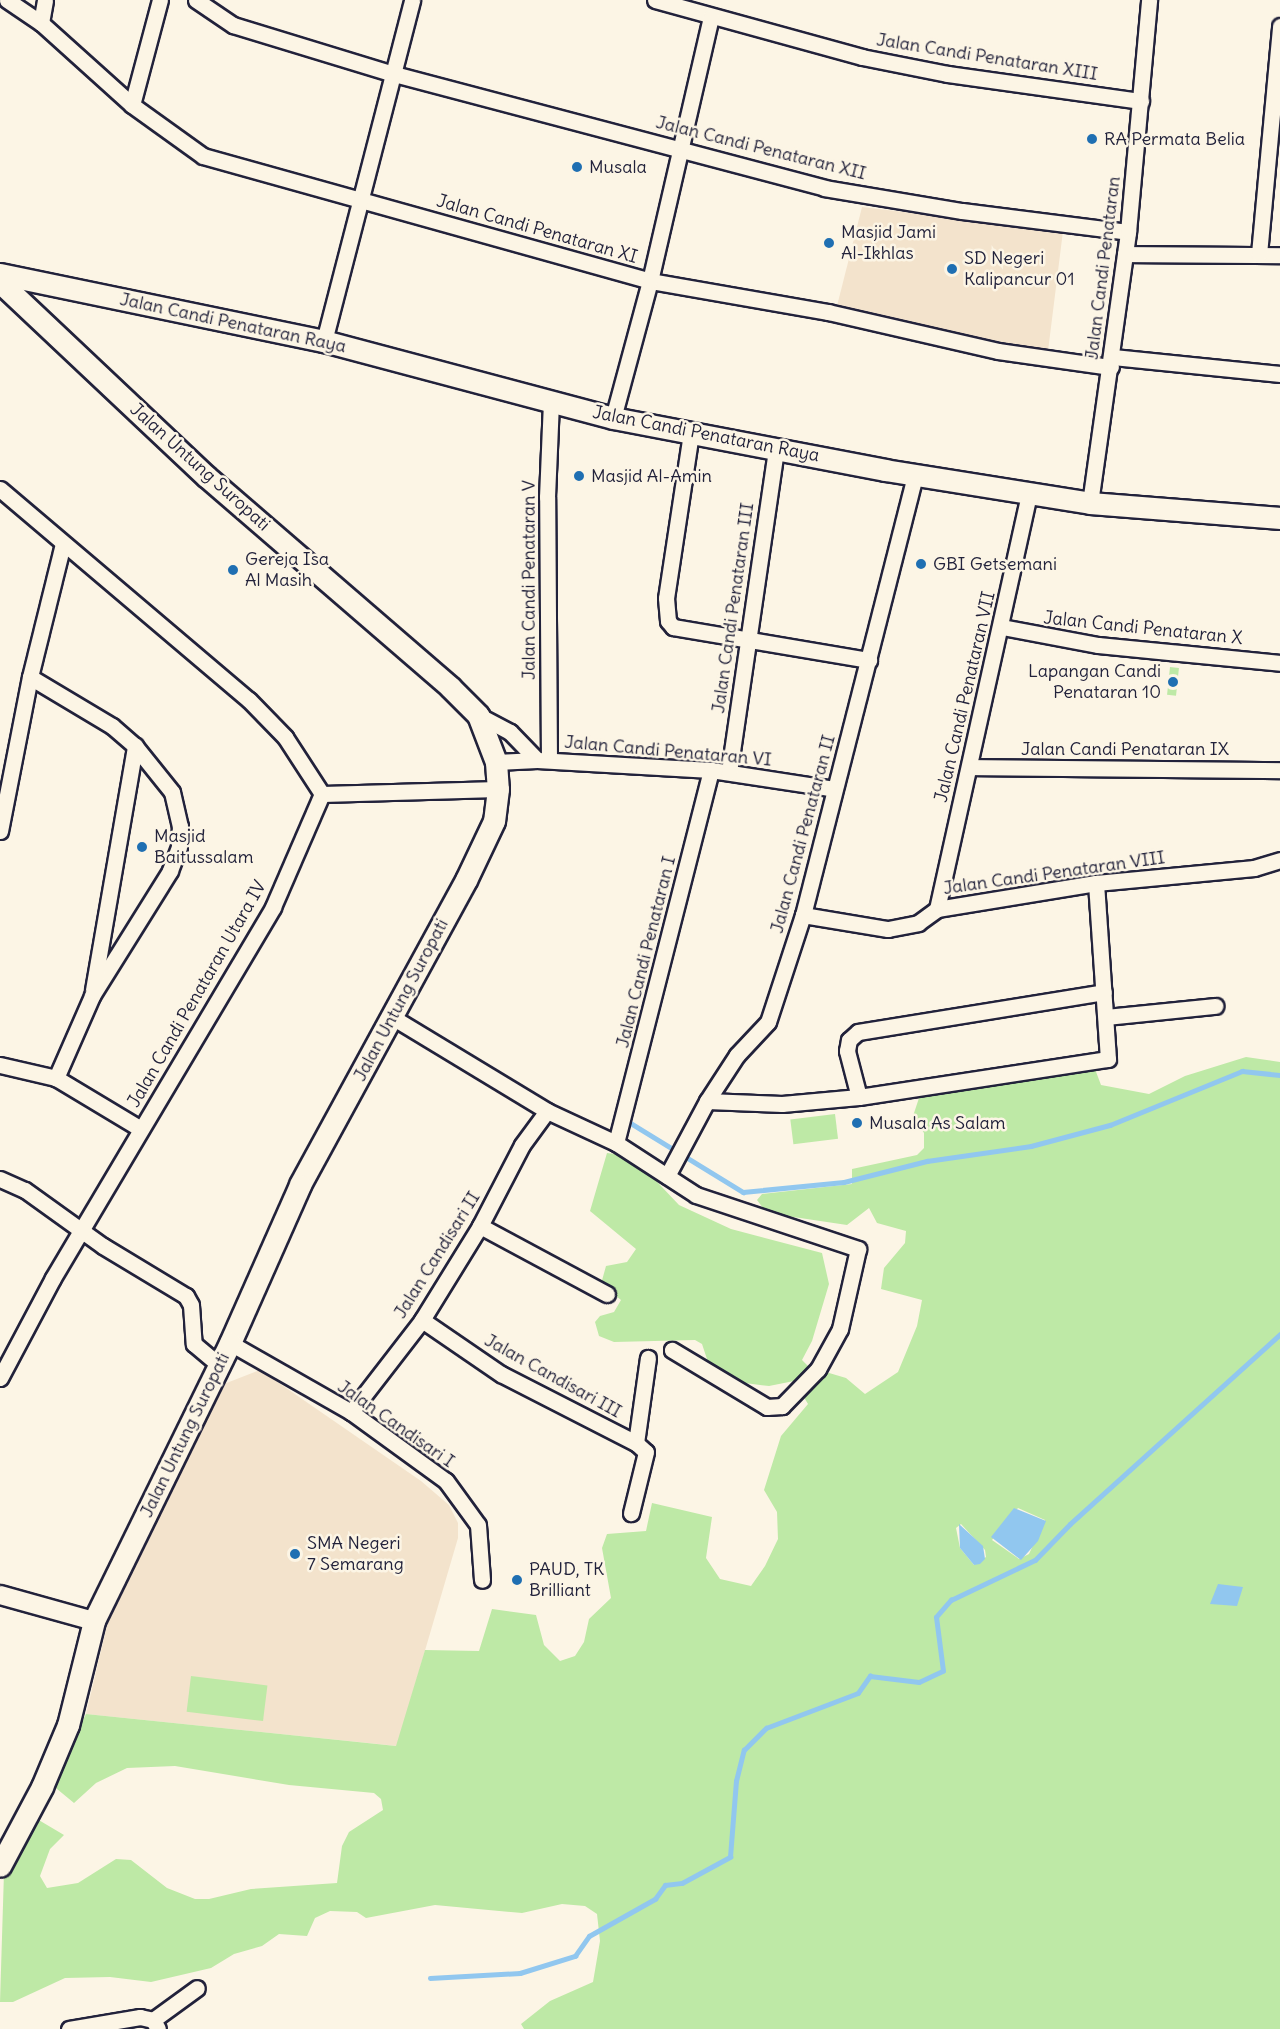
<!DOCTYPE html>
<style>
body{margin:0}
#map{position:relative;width:1280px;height:2029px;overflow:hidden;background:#fcf5e5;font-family:Delius,sans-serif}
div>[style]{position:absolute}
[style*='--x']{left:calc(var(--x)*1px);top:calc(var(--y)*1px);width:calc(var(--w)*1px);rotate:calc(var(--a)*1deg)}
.built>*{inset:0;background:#f3e3cc}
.green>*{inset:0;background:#bee9a6;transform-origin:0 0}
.water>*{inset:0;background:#91c7ef}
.stream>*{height:4.5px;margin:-2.25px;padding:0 2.25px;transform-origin:2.25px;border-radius:2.25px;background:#91c7ef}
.roads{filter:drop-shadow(2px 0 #22223b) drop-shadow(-2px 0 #22223b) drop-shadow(0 2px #22223b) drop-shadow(0 -2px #22223b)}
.minor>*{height:15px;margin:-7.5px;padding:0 7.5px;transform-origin:7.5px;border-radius:7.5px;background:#fcf5e5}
.tertiary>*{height:18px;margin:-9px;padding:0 9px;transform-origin:9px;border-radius:9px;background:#fcf5e5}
.secondary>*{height:21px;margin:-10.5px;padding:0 10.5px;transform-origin:10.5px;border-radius:10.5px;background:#fcf5e5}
.dots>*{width:16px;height:16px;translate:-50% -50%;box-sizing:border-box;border:3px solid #fcf5e5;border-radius:50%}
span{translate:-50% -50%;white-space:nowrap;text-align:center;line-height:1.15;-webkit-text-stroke:5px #fcf5e5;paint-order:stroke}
.street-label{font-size:18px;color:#22223b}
.poi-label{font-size:18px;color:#22223b}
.left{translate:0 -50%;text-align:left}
.right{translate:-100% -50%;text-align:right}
</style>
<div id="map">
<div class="built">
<div style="clip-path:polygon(862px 207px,1063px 231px,1048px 351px,940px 332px,837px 306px)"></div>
<div style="clip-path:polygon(260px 1370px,421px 1481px,449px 1505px,458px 1523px,458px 1538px,397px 1746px,86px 1714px,115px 1592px,175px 1483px,224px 1384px)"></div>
</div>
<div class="green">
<div style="left:1170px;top:667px;width:9px;height:28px;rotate:6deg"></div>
<div style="clip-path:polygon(evenodd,1246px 1057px,1280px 1062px,1280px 2029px,524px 2029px,521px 2024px,550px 2001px,593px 1982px,600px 1941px,597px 1914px,585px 1906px,562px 1904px,522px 1913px,435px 1905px,366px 1918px,357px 1912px,330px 1911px,315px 1918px,307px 1936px,279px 1934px,262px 1946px,234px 1954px,211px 1968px,151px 1982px,110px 1977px,65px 1978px,13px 2002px,0 2002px,4px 1872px,28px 1821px,37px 1819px,64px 1835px,50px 1849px,40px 1876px,47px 1888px,78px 1883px,116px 1859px,131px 1860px,167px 1888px,195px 1899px,209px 1899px,251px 1889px,337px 1883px,342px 1846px,349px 1832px,383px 1810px,381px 1799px,374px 1793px,289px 1785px,175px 1766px,127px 1768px,96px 1783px,74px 1803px,51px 1784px,86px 1714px,396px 1746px,425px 1650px,479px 1651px,492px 1609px,536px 1615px,544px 1645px,560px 1661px,575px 1656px,584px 1642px,589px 1619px,611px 1598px,602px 1548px,607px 1534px,646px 1531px,652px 1503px,712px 1517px,706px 1558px,720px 1579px,751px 1586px,765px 1566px,778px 1539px,777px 1512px,764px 1490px,781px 1436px,808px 1404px,794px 1381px,769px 1386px,737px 1382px,709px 1365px,702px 1344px,695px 1340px,614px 1342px,599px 1336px,595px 1322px,600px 1316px,614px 1312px,621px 1300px,601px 1284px,606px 1266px,627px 1262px,636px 1249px,590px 1211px,607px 1153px,623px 1155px,643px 1167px,679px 1205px,731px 1229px,822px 1253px,829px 1284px,812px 1341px,802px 1360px,809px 1367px,846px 1378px,865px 1394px,898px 1372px,917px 1326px,922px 1300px,881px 1289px,884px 1268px,905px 1243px,906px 1231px,877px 1223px,869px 1208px,847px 1225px,780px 1215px,763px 1208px,757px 1200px,762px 1194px,852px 1184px,852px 1169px,917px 1155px,924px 1148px,924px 1133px,913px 1116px,919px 1098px,1095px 1069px,1101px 1085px,1149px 1094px,1185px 1076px,1246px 1057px,1018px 1508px,1045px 1520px,1029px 1554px,1019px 1559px,992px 1540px,1018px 1508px,1246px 1057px,961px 1524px,985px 1550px,986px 1557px,974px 1565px,960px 1548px,956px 1528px,961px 1524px)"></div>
<div style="left:835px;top:1114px;width:25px;height:45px;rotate:83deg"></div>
<div style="left:191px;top:1676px;width:77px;height:36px;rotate:7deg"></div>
</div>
<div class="water">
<div style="clip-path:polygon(1014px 1508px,1046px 1521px,1038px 1541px,1021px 1560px,991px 1537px)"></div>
<div style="clip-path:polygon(959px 1524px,983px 1546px,985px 1559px,980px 1564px,974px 1565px,960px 1548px)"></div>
<div style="clip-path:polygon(1218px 1584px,1243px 1587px,1237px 1606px,1210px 1604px)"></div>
</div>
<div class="stream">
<div style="--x:624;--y:1119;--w:140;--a:31.5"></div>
<div style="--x:743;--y:1192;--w:101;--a:-5.7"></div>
<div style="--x:844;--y:1182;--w:86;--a:-14.2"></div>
<div style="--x:927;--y:1161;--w:105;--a:-8.2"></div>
<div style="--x:1031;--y:1146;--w:82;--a:-14.9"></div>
<div style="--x:1110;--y:1125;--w:143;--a:-22.2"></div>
<div style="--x:1242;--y:1071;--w:38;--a:6"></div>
<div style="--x:430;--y:1978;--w:90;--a:-3.2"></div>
<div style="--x:520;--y:1973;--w:58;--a:-17.2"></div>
<div style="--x:575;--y:1956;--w:24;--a:-55"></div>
<div style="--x:589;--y:1936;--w:76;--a:-29.3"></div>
<div style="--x:655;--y:1899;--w:17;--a:-54"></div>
<div style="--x:665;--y:1885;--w:17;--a:-7"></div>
<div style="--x:682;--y:1883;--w:55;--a:-28.4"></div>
<div style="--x:730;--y:1857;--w:76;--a:-85.5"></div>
<div style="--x:736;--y:1781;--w:32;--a:-76"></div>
<div style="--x:744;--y:1750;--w:31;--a:-45"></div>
<div style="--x:766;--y:1728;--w:98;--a:-20.8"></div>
<div style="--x:858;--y:1693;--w:21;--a:-55"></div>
<div style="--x:870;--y:1676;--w:49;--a:7"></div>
<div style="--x:919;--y:1682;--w:26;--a:-25"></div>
<div style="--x:943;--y:1671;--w:54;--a:-97.4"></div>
<div style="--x:936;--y:1617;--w:23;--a:-49"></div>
<div style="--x:951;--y:1600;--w:93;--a:-25.5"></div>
<div style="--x:1035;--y:1560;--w:50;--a:-45.8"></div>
<div style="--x:1070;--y:1524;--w:283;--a:-42.1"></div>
</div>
<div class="roads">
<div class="minor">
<div style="--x:7;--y:0;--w:41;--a:34.1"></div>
<div style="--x:41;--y:23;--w:122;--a:42"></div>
<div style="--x:132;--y:105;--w:87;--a:35.7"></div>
<div style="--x:203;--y:156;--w:464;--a:15.6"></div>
<div style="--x:650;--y:281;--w:181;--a:9.9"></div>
<div style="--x:828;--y:312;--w:174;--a:12.9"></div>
<div style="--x:998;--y:351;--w:114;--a:8.1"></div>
<div style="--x:196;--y:0;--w:45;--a:34"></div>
<div style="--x:233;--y:25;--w:164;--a:17"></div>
<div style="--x:390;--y:73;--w:449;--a:14.8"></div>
<div style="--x:824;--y:188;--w:140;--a:9.5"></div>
<div style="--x:962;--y:211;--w:167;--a:7.2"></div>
<div style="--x:655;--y:0;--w:215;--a:15.4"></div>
<div style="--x:862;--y:57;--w:88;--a:11.2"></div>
<div style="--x:948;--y:74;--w:195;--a:8"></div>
<div style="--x:41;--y:23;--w:23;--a:-80"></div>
<div style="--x:132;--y:105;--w:109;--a:-75.1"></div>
<div style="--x:1125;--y:254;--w:155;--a:0.4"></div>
<div style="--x:1259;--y:254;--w:229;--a:-84.7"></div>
<div style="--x:324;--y:341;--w:352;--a:-75.5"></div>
<div style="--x:1113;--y:357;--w:168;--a:5.8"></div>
<div style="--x:613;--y:418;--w:142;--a:-74.9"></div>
<div style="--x:650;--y:281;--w:271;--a:-77"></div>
<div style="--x:691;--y:433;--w:167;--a:98.6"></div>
<div style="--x:666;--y:598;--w:23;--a:85"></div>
<div style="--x:668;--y:621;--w:8;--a:50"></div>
<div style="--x:673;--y:627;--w:199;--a:9.6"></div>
<div style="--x:0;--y:489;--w:326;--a:40.3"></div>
<div style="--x:249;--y:700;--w:52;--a:45.8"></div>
<div style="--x:285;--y:737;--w:68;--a:57"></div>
<div style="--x:1090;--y:503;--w:274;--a:-82"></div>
<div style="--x:1128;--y:232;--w:233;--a:-84.8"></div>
<div style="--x:1002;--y:627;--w:98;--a:10.6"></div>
<div style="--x:1098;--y:645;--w:183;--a:5.6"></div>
<div style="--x:30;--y:677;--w:96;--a:30.9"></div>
<div style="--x:112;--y:726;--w:30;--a:41"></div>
<div style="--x:135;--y:746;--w:59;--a:51.2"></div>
<div style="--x:172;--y:792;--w:35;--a:77"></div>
<div style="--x:180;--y:826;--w:21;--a:93"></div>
<div style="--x:179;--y:847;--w:26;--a:111"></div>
<div style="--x:170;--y:871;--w:147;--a:122"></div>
<div style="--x:92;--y:996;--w:90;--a:113.7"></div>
<div style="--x:478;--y:715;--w:36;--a:28"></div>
<div style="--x:510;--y:732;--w:39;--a:46"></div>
<div style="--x:549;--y:760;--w:263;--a:-90.4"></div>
<div style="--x:547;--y:497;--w:97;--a:-87.6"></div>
<div style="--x:496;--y:762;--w:41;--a:-2.8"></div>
<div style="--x:537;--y:760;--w:174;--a:3.3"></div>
<div style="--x:711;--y:770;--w:125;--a:8.7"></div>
<div style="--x:970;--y:767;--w:310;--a:0.6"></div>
<div style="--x:729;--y:772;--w:326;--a:-81.7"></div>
<div style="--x:322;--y:794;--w:176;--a:-1.6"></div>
<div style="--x:0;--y:831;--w:157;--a:-79"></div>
<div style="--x:30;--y:677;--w:137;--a:-76.1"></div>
<div style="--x:937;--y:909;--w:426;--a:-77.5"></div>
<div style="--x:803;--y:915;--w:86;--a:9.4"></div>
<div style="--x:888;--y:929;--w:31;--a:-11"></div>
<div style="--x:918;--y:923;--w:24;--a:-36"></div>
<div style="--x:937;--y:909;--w:161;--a:-9.3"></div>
<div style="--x:1096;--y:883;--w:159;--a:-5.4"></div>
<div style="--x:1254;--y:868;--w:27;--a:-17"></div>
<div style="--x:93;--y:990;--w:248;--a:-80.2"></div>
<div style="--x:392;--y:1017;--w:181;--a:31.2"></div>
<div style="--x:547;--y:1111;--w:76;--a:24.9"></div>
<div style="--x:616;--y:1143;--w:95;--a:33"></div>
<div style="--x:696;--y:1195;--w:171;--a:18.4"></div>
<div style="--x:858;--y:1249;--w:82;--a:102.7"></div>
<div style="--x:840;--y:1329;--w:46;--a:118.8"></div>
<div style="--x:818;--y:1369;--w:52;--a:134.2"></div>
<div style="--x:782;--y:1406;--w:15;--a:176"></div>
<div style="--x:767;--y:1407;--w:111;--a:-149"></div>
<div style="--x:1106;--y:1017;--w:110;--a:-5.8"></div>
<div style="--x:0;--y:1065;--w:57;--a:13.1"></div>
<div style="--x:56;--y:1078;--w:99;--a:31"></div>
<div style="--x:859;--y:1097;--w:48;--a:-104.6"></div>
<div style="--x:847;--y:1051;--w:11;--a:-80"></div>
<div style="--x:849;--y:1040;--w:12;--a:-42"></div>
<div style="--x:858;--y:1032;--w:249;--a:-9.2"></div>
<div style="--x:707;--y:1101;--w:75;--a:2.3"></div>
<div style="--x:782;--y:1104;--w:77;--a:-5.2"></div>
<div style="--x:859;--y:1097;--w:252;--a:-8.7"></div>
<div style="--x:1108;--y:1059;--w:176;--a:-93.9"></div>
<div style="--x:616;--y:1143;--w:385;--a:-75.7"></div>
<div style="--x:667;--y:1176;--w:85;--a:-61.9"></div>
<div style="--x:707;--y:1101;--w:55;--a:-56.9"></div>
<div style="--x:737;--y:1055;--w:45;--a:-46.8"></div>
<div style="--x:768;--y:1022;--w:113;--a:-71.9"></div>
<div style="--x:803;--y:915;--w:454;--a:-75.7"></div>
<div style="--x:0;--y:1179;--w:27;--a:24"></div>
<div style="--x:25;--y:1190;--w:96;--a:35.7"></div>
<div style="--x:103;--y:1246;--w:97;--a:31.1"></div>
<div style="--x:186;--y:1296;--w:10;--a:61"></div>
<div style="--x:191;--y:1305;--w:39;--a:86"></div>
<div style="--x:194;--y:1344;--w:33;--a:40"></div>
<div style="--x:480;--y:1226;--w:144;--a:28.2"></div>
<div style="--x:422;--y:1320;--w:96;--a:34.4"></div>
<div style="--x:501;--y:1374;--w:152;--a:27.1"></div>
<div style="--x:636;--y:1443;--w:13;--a:42"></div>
<div style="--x:646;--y:1452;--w:63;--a:103.8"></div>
<div style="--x:230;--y:1343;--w:139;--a:29.7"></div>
<div style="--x:351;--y:1412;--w:117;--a:36"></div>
<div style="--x:446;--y:1481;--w:54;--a:54"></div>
<div style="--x:478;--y:1525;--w:55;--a:85.8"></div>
<div style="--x:0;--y:1378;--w:113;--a:-62.1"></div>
<div style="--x:53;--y:1278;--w:431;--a:-59.3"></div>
<div style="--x:273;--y:907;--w:123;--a:-66.6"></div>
<div style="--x:351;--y:1412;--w:116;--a:-52.3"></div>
<div style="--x:422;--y:1320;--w:110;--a:-58.3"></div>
<div style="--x:480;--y:1226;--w:91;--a:-62.6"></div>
<div style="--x:522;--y:1145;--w:42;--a:-53.7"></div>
<div style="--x:636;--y:1443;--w:86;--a:-82"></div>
<div style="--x:153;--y:2020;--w:54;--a:-36"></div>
<div style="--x:69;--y:2029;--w:72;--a:-9.6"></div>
<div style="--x:140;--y:2017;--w:13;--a:13"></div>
<div style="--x:153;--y:2020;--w:10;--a:61"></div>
</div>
<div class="tertiary">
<div style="--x:0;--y:1595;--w:98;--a:15.5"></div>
</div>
<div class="secondary">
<div style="--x:0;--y:274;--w:331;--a:11.7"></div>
<div style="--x:324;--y:341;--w:299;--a:14.9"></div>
<div style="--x:613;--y:418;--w:277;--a:10.8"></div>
<div style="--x:885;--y:470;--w:208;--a:9.1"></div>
<div style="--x:1090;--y:503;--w:191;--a:4.5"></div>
<div style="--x:0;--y:282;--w:284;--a:43.3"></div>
<div style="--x:207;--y:477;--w:321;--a:40.8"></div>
<div style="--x:450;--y:687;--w:40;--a:45"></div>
<div style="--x:478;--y:715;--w:50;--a:69"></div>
<div style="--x:496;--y:762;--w:27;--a:86"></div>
<div style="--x:498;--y:789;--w:32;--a:97"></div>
<div style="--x:494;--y:821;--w:65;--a:115.4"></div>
<div style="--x:466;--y:880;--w:347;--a:118.6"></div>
<div style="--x:300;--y:1185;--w:173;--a:113.9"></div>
<div style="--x:230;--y:1343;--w:309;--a:116.1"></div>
<div style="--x:94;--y:1621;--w:107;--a:104"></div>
<div style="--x:68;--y:1725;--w:67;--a:112.8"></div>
<div style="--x:42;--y:1787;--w:89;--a:118"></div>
</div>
</div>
<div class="dots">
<div style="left:1092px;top:139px;background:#1f6fb2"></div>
<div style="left:577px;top:167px;background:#1f6fb2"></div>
<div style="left:829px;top:243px;background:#1f6fb2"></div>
<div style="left:952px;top:269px;background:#1f6fb2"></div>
<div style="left:579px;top:476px;background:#1f6fb2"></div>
<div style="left:921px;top:564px;background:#1f6fb2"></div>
<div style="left:233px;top:570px;background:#1f6fb2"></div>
<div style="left:1173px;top:682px;background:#1f6fb2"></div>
<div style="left:142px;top:847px;background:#1f6fb2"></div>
<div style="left:857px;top:1123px;background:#1f6fb2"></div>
<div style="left:295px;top:1554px;background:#1f6fb2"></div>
<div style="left:517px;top:1580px;background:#1f6fb2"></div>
</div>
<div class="street-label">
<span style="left:987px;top:57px;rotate:9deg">Jalan Candi Penataran XIII</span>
<span style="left:761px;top:148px;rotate:14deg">Jalan Candi Penataran XII</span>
<span style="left:537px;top:229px;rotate:16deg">Jalan Candi Penataran XI</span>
<span style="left:1103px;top:268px;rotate:-83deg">Jalan Candi Penataran</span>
<span style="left:233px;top:323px;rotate:12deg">Jalan Candi Penataran Raya</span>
<span style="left:706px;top:434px;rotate:11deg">Jalan Candi Penataran Raya</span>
<span style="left:200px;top:467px;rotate:42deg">Jalan Untung Suropati</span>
<span style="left:529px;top:580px;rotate:-90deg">Jalan Candi Penataran V</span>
<span style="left:733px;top:608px;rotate:-82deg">Jalan Candi Penataran III</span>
<span style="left:1143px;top:628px;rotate:6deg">Jalan Candi Penataran X</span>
<span style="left:965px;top:697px;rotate:-77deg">Jalan Candi Penataran VII</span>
<span style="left:1125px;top:749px">Jalan Candi Penataran IX</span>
<span style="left:668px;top:751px;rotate:5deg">Jalan Candi Penataran VI</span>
<span style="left:803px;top:834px;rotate:-75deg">Jalan Candi Penataran II</span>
<span style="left:1054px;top:873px;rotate:-8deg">Jalan Candi Penataran VIII</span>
<span style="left:646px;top:952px;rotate:-76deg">Jalan Candi Penataran I</span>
<span style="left:197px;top:994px;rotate:-60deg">Jalan Candi Penataran Utara IV</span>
<span style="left:401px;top:1000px;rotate:-62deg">Jalan Untung Suropati</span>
<span style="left:437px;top:1255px;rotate:-58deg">Jalan Candisari II</span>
<span style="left:553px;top:1376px;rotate:29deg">Jalan Candisari III</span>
<span style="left:396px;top:1424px;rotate:35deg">Jalan Candisari I</span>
<span style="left:185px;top:1435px;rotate:-64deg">Jalan Untung Suropati</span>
</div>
<div class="poi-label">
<span class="left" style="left:1104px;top:139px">RA Permata Belia</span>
<span class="left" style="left:589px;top:167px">Musala</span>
<span class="left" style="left:841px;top:243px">Masjid Jami<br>Al-Ikhlas</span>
<span class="left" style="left:964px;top:269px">SD Negeri<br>Kalipancur 01</span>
<span class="left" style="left:591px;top:476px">Masjid Al-Amin</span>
<span class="left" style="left:245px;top:570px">Gereja Isa<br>Al Masih</span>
<span class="left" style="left:933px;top:564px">GBI Getsemani</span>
<span class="right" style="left:1161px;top:682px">Lapangan Candi<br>Penataran 10</span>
<span class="left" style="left:154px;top:847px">Masjid<br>Baitussalam</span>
<span class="left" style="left:869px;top:1123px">Musala As Salam</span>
<span class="left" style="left:307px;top:1554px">SMA Negeri<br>7 Semarang</span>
<span class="left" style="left:529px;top:1580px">PAUD, TK<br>Brilliant</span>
</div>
</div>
